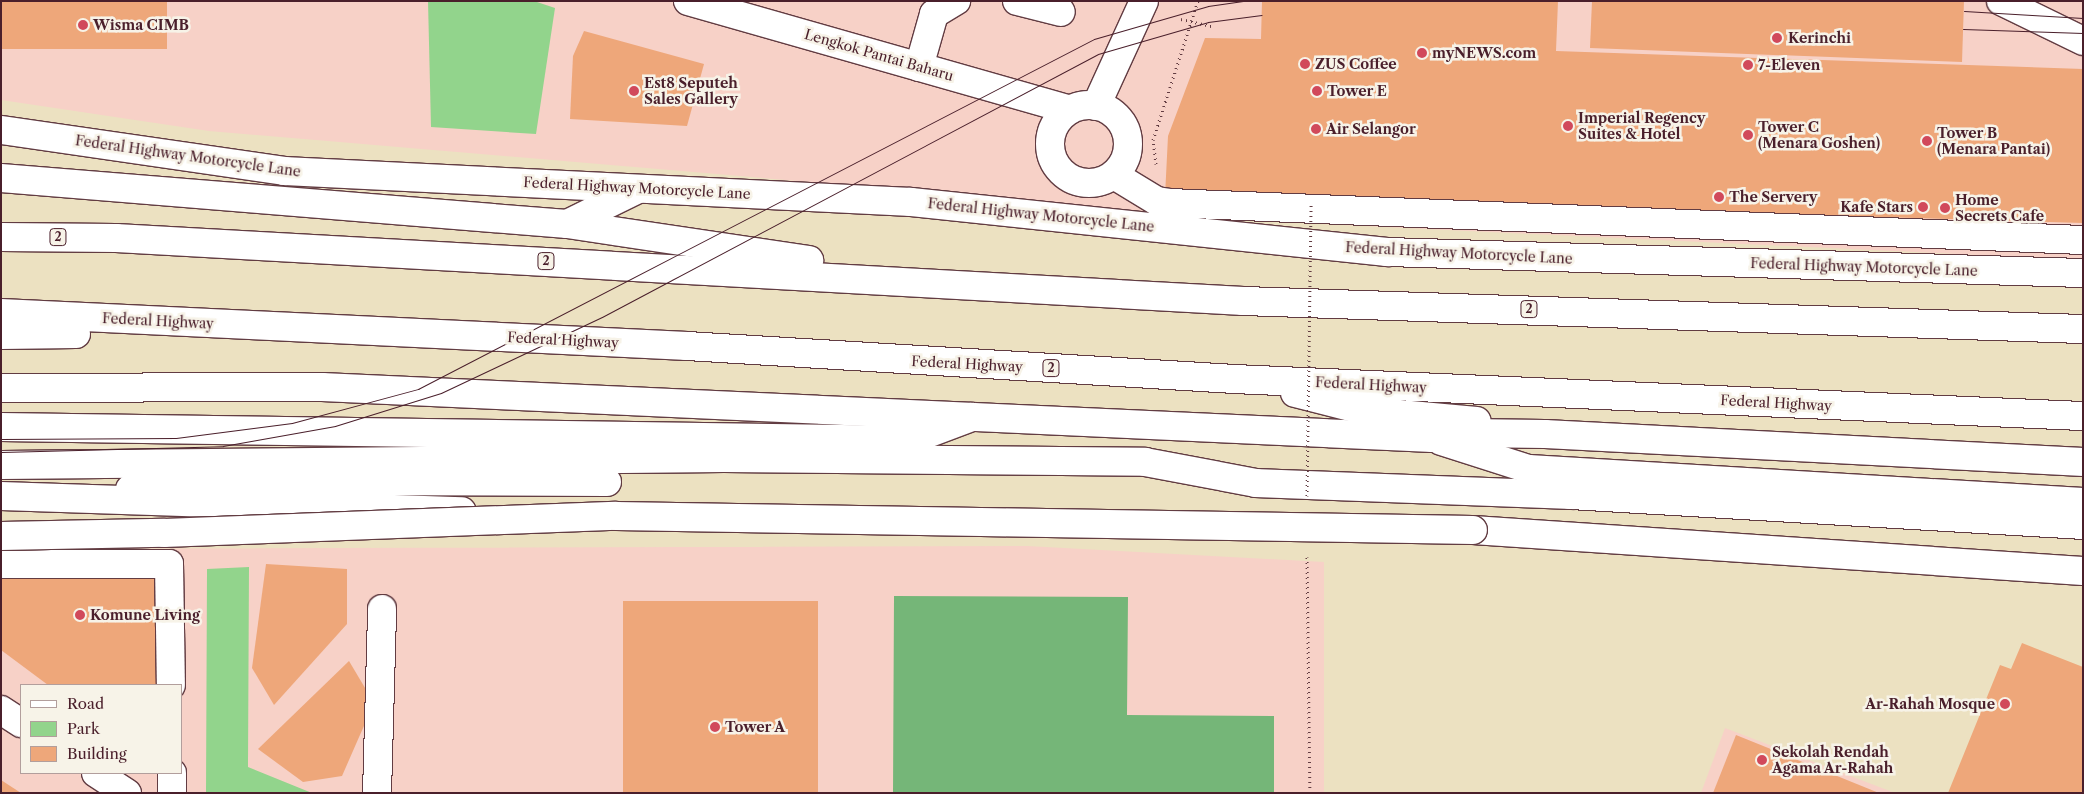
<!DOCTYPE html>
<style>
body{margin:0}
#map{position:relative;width:2084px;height:794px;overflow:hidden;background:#ece1c1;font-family:"Libre Caslon Text",serif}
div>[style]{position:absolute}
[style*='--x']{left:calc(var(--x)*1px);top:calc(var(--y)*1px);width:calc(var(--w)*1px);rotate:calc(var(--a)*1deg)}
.built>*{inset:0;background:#f7d1c7}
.green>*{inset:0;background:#92d48c}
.forest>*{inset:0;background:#75b678}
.building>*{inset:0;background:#eea77a;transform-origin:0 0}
.path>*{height:3px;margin-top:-1.5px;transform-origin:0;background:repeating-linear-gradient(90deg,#623c42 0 1px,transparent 0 5px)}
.roads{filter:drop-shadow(1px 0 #623c42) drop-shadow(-1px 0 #623c42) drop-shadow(0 1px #623c42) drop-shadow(0 -1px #623c42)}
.minor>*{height:28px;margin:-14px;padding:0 14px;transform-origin:14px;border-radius:14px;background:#fff}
.minor>.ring{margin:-14px;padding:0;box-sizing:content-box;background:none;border:28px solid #fff;border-radius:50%}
.highway>*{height:28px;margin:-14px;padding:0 14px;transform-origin:14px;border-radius:14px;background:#fff}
.tram>*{height:1px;margin:-0.5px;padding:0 0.5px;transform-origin:0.5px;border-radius:0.5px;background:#4a1f2b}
.path-bridge>*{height:3px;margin-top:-1.5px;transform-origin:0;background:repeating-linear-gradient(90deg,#623c42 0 1px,transparent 0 5px)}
.bridges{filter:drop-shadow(1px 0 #623c42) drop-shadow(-1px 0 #623c42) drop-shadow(0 1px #623c42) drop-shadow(0 -1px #623c42)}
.highway-bridge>*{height:28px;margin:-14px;padding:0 14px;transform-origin:14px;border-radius:14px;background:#fff}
.dots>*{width:14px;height:14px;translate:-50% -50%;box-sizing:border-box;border:2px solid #f7f3e8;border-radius:50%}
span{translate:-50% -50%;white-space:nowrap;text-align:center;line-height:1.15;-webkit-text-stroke:5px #f7f3e8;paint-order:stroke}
.shield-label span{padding:1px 4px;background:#f7f3e8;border:1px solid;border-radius:4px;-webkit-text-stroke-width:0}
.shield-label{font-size:12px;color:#4a1f2b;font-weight:700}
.poi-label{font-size:14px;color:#4a1f2b;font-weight:700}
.left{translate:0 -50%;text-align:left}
.right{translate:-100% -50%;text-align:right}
.street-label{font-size:14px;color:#4a1f2b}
.frame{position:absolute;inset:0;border:2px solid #4a1f2b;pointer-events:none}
.legend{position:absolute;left:20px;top:684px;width:162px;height:90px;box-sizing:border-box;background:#f7f3e8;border:1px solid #b29e9c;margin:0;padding:6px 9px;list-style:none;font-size:15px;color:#4a1f2b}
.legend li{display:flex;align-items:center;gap:10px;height:25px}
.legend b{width:25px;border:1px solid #b29e9c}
</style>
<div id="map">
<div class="built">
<div style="clip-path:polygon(1px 1px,2083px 1px,2083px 260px,1153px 216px,1070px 204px,209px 131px,1px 100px)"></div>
<div style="clip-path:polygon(evenodd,1027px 546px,1324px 562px,1324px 793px,1px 793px,1px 549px,1027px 546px,21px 685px,181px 685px,181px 773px,21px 773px,21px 685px)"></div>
<div style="clip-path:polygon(1725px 728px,1895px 793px,1701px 793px)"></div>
</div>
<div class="green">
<div style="clip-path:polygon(428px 1px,534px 1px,555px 8px,536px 134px,431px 127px)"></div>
<div style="clip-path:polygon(249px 567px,248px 767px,312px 793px,206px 793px,207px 569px)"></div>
</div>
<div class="forest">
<div style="clip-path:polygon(894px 596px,1128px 597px,1127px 715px,1274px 716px,1274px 793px,893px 793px)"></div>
</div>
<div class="building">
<div style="left:1px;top:1px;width:166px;height:48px"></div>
<div style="clip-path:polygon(1262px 1px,1558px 1px,1556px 51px,2083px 69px,2083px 223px,1165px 196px,1168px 136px,1205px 38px,1261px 39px)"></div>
<div style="clip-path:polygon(1592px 1px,1964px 1px,1962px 62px,1590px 48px)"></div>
<div style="clip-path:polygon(584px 31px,704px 64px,687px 126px,570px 119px,573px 56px)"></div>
<div style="clip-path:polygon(266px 564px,347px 569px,347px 624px,274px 705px,252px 668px)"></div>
<div style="clip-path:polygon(158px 577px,159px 685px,48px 685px,1px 650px,1px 579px)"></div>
<div style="left:623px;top:601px;width:195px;height:192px"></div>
<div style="clip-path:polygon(2022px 643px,2083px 667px,2083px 793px,1948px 793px,2000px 665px,2011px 669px)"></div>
<div style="clip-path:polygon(349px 661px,374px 703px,342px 776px,303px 782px,258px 749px)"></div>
<div style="clip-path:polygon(1736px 735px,1879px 793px,1713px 793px)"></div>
<div style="clip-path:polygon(1px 780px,21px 793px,1px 793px)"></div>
</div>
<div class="path">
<div style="--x:1181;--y:19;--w:31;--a:13"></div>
<div style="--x:1156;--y:164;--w:24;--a:-97"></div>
<div style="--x:1153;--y:140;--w:146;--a:-72.1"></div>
</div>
<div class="roads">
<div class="minor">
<div style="--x:688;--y:1;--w:397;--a:15.9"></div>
<div style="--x:1017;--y:1;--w:45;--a:14"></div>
<div style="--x:2001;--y:1;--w:91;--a:26"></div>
<div style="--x:919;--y:67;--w:55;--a:-74.2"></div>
<div style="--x:934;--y:14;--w:26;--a:-31"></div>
<div class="ring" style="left:1050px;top:105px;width:50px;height:50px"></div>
<div style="--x:1096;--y:106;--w:115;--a:-65.4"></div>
<div style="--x:1;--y:130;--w:286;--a:8.2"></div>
<div style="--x:284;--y:171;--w:628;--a:2.83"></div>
<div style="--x:911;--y:202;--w:479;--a:6"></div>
<div style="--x:1387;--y:252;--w:696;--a:1.73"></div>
<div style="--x:1114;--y:175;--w:50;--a:31.2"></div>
<div style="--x:1157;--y:201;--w:12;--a:9"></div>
<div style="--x:1169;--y:203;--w:915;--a:2.32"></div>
<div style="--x:567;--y:224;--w:79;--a:-26.2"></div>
<div style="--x:1;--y:427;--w:910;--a:0.82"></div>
<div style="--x:911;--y:440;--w:65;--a:-20.7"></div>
<div style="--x:1;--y:465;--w:723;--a:-0.55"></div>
<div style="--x:724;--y:458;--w:421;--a:0.5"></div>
<div style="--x:1145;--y:462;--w:113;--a:10.7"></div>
<div style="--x:1256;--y:483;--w:315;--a:2.2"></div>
<div style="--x:1571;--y:495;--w:513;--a:3.35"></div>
<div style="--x:130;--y:489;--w:199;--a:-2.3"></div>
<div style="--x:329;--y:481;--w:278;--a:0.2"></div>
<div style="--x:1;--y:564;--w:168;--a:0"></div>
<div style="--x:169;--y:564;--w:121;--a:89.1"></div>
<div style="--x:1;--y:710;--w:24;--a:33"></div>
<div style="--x:96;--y:773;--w:37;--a:33"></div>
<div style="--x:172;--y:773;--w:20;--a:90"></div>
<div style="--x:377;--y:793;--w:184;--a:-88.4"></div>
</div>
<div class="highway">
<div style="--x:1;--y:178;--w:568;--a:4.65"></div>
<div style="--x:567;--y:224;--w:245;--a:8.5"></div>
<div style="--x:1;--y:237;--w:115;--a:0.5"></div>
<div style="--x:116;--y:238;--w:1129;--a:3.2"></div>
<div style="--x:1243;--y:301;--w:840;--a:1.91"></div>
<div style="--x:1;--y:313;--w:687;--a:2.75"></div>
<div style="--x:687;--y:346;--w:548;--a:3.45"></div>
<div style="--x:1234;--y:379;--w:850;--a:2.5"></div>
<div style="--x:1;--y:335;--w:75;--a:-0.8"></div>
<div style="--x:1;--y:388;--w:321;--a:-0.2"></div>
<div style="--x:322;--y:387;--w:1111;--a:2.63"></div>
<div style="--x:1432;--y:438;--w:35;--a:-8"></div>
<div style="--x:1467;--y:433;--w:78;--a:0.7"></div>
<div style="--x:1545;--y:434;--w:539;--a:2.98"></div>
<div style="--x:1295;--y:393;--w:73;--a:14.2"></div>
<div style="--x:1366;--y:411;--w:111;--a:5.1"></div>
<div style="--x:1441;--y:441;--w:92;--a:17.7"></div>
<div style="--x:1529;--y:469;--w:555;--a:3.41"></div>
<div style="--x:1;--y:496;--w:461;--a:1.9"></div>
<div style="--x:1473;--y:530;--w:611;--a:3.85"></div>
</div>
</div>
<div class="tram">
<div style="--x:1964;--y:11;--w:119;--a:3.4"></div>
<div style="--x:1963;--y:29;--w:120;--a:1.9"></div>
<div style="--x:1;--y:439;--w:175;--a:-0.3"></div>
<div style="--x:176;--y:438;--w:117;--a:-7.4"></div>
<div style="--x:292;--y:423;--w:131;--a:-15.1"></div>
<div style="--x:418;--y:389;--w:761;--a:-27.37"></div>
<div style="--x:1094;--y:39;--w:119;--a:-16.1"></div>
<div style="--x:1208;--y:6;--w:37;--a:-8"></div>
<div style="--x:1;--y:452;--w:222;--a:-1.5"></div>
<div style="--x:223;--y:446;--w:114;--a:-10.1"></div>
<div style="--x:335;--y:426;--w:111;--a:-17.3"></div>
<div style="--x:441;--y:393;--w:178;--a:-25.3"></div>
<div style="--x:602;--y:317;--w:561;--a:-27.93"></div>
<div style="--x:1098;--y:54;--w:115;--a:-16.2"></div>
<div style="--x:1208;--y:22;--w:54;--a:-7.4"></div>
</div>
<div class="path-bridge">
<div style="--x:1307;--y:496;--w:294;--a:-89.2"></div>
<div style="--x:1307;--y:557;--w:236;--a:89.3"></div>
</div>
<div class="bridges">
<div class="highway-bridge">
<div style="--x:1;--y:536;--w:163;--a:-1.1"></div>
<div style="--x:164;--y:533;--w:452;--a:-2.2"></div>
<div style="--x:616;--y:516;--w:857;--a:0.94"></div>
</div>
</div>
<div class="dots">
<div style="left:83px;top:25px;background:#d1495b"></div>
<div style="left:1777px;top:38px;background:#d1495b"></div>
<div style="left:1422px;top:53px;background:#d1495b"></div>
<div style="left:1305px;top:64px;background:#d1495b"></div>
<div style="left:1748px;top:65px;background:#d1495b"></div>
<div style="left:634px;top:91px;background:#d1495b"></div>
<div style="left:1317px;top:91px;background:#d1495b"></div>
<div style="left:1568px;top:126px;background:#d1495b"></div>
<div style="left:1316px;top:129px;background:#d1495b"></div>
<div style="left:1748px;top:135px;background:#d1495b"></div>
<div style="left:1927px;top:141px;background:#d1495b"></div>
<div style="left:1719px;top:197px;background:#d1495b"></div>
<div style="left:1923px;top:207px;background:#d1495b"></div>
<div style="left:1945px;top:208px;background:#d1495b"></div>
<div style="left:80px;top:615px;background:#d1495b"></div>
<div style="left:2005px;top:704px;background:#d1495b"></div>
<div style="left:715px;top:727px;background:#d1495b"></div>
<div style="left:1762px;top:760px;background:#d1495b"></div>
</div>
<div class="shield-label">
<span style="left:58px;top:237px">2</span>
<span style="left:546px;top:261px">2</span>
<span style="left:1529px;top:309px">2</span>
<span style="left:1051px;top:368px">2</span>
</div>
<div class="poi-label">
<span class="left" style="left:93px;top:25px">Wisma CIMB</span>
<span class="left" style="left:1788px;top:38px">Kerinchi</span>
<span class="left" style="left:1432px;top:53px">myNEWS.com</span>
<span class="left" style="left:1315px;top:64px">ZUS Coffee</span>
<span class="left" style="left:1758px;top:65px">7-Eleven</span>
<span class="left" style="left:644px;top:91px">Est8 Seputeh<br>Sales Gallery</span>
<span class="left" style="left:1327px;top:91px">Tower E</span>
<span class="left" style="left:1578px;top:126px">Imperial Regency<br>Suites &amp; Hotel</span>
<span class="left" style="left:1758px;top:135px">Tower C<br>(Menara Goshen)</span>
<span class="left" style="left:1326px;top:129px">Air Selangor</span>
<span class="left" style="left:1937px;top:141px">Tower B<br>(Menara Pantai)</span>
<span class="left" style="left:1729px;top:197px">The Servery</span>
<span class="left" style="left:1955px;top:208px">Home<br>Secrets Cafe</span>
<span class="right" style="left:1913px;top:207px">Kafe Stars</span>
<span class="left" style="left:90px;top:615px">Komune Living</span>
<span class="right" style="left:1995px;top:704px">Ar-Rahah Mosque</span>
<span class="left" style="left:725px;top:727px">Tower A</span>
<span class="left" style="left:1772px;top:760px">Sekolah Rendah<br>Agama Ar-Rahah</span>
</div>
<div class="street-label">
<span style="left:879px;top:55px;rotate:16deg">Lengkok Pantai Baharu</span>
<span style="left:188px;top:156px;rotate:8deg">Federal Highway Motorcycle Lane</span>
<span style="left:637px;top:188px;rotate:3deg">Federal Highway Motorcycle Lane</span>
<span style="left:1041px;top:215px;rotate:6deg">Federal Highway Motorcycle Lane</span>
<span style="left:1459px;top:253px;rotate:3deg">Federal Highway Motorcycle Lane</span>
<span style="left:1864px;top:267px;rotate:2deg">Federal Highway Motorcycle Lane</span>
<span style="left:158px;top:321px;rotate:3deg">Federal Highway</span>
<span style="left:563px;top:340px;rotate:3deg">Federal Highway</span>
<span style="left:967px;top:364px;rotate:3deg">Federal Highway</span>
<span style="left:1371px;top:385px;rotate:3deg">Federal Highway</span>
<span style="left:1776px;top:403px;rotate:3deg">Federal Highway</span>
</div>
<div class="frame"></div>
<ul class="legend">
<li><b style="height:6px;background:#fff"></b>Road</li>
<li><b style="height:14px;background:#92d48c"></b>Park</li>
<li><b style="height:14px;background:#eea77a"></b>Building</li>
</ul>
</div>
